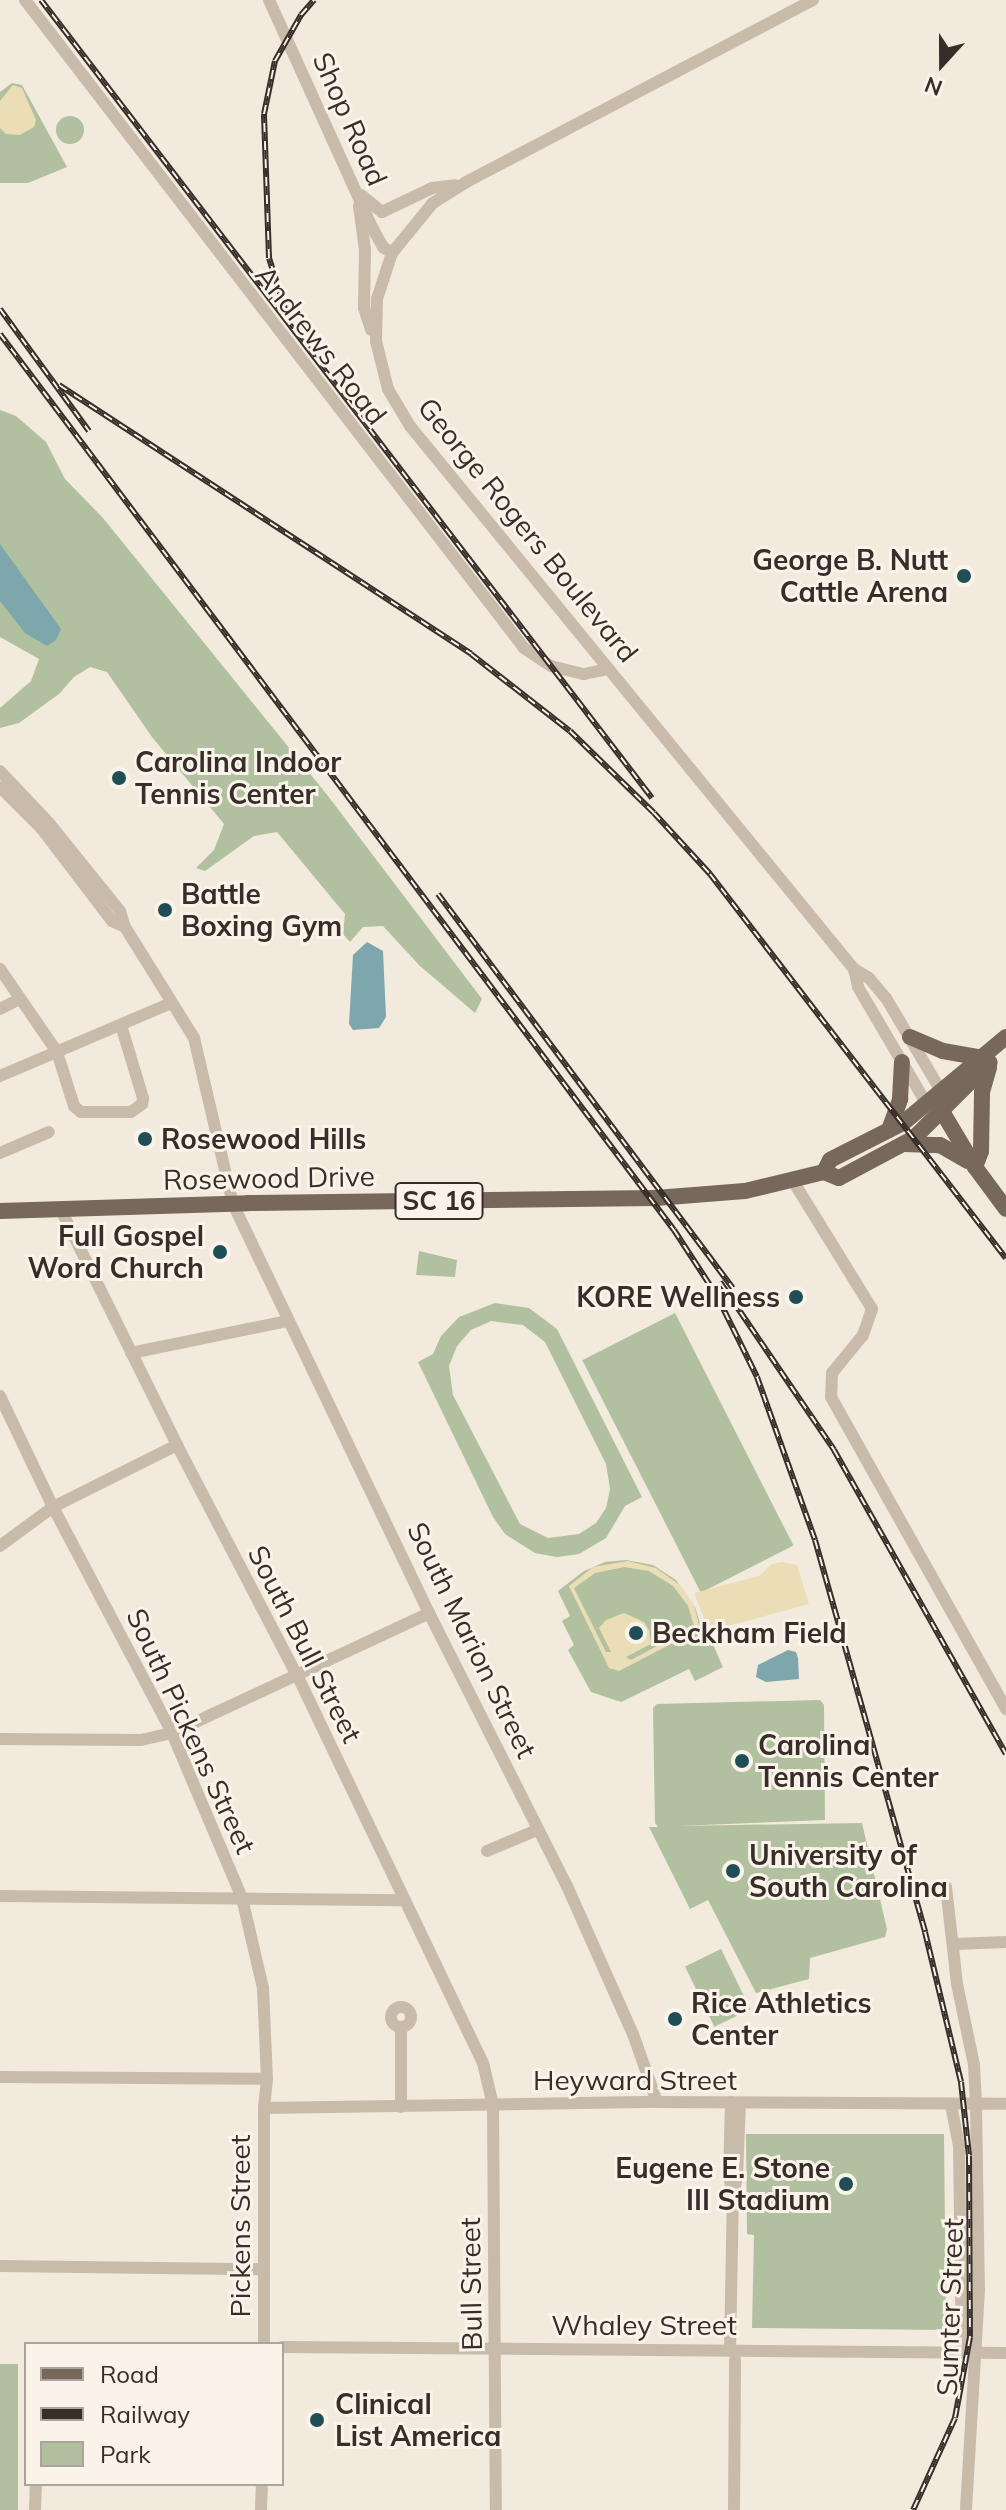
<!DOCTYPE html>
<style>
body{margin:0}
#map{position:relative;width:1006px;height:2510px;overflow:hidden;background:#f1eadd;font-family:Mulish,sans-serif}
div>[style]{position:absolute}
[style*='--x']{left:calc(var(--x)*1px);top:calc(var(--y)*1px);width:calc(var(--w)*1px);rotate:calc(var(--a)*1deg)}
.green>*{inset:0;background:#b1c09e;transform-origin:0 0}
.round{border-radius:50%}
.sand>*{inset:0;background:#ebddb6}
.water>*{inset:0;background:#7ea7ad}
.minor>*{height:12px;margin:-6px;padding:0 6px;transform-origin:6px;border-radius:6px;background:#c9bbaa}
.minor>.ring{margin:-6px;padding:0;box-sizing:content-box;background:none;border:12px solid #c9bbaa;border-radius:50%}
.major>*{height:16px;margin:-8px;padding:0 8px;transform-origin:8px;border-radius:8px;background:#78675b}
.rail>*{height:6px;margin-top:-3px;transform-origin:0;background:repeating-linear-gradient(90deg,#f9f3ea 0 9px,#372e29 0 18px);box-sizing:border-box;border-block:2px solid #372e29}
.dots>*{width:22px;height:22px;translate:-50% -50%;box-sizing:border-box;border:4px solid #f9f3ea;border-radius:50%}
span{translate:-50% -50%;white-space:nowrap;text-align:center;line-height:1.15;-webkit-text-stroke:6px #f9f3ea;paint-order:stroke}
.shield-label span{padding:2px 6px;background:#f9f3ea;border:2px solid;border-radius:6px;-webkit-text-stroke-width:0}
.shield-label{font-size:26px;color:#372e29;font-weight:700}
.street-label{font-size:28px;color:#372e29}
.poi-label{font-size:28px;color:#372e29;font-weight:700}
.right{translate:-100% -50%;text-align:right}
.left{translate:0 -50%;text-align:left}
.legend{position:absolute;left:24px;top:2342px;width:260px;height:144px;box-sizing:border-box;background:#f9f3ea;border:2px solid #aba49d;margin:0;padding:10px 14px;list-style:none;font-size:24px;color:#372e29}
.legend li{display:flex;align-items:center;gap:16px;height:40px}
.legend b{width:40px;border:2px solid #aba49d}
.north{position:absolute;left:902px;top:24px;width:80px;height:80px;-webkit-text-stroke:6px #f9f3ea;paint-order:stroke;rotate:201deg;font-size:22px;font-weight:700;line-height:32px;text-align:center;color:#372e29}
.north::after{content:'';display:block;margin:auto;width:28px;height:36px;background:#372e29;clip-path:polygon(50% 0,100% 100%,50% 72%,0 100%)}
</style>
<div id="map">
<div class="green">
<div style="clip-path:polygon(12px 83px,22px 85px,67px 167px,28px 183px,0 183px,0 92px)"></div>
<div class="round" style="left:56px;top:116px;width:28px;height:28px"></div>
<div style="clip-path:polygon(0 410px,16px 416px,46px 442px,65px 479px,103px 518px,328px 796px,482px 999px,475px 1013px,419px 965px,383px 926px,363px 927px,350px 942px,343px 934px,345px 914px,277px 832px,254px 836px,205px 871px,196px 868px,214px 850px,224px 824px,152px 737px,107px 672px,90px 667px,74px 677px,59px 694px,19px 723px,0 728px,0 708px,31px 681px,39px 659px,0 637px)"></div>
<div style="clip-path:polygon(419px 1251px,457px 1260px,455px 1277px,416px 1275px)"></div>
<div style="clip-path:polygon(evenodd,495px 1303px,529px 1308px,557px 1329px,642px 1497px,625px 1506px,606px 1538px,579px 1554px,557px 1557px,535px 1553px,505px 1534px,493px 1517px,418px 1362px,433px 1354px,441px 1336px,459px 1317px,495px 1303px,491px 1321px,523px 1325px,545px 1342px,606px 1464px,610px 1489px,606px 1508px,596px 1523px,579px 1534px,548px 1538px,520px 1524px,453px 1395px,449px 1366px,457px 1346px,471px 1330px,491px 1321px)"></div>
<div style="left:675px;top:1313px;width:261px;height:104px;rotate:63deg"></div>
<div style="clip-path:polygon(626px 1560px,653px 1565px,676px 1580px,695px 1607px,705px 1639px,710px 1638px,723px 1667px,695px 1681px,689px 1669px,621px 1702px,591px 1692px,568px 1650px,574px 1645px,562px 1621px,570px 1616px,558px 1591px,584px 1571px,605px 1562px)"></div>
<div style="clip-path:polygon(820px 1700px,824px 1705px,825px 1820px,679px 1826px,862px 1823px,887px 1929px,885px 1937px,810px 1958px,809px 1979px,756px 1993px,708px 1900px,690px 1909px,649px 1827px,658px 1827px,655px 1823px,653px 1708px,657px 1704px)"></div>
<div style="left:721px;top:1949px;width:67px;height:40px;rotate:64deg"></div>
<div style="clip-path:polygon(746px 2134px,944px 2134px,946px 2330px,752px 2328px,754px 2235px,747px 2234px)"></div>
<div style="left:0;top:2364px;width:18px;height:146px"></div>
</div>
<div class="sand">
<div style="clip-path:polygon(13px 85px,22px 88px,36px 120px,34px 127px,20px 135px,6px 134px,0 128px,0 101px)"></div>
<div style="clip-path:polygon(evenodd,628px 1561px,656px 1568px,680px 1585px,694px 1605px,700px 1629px,619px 1671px,609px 1668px,569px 1586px,593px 1567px,628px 1561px,624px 1567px,649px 1571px,673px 1586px,688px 1606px,694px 1626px,631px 1660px,626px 1657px,651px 1644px,649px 1630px,644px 1622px,624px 1613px,606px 1620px,599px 1628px,611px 1652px,606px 1652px,574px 1588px,595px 1573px,624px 1567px)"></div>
<div style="clip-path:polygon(782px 1562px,797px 1565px,809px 1604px,709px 1631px,694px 1593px,759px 1576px,772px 1564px)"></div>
</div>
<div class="water">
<div style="clip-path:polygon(0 544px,61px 629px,56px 640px,47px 646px,25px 633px,0 601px)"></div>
<div style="clip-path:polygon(367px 942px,383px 951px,386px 1017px,379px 1028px,353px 1030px,349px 1024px,353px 955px)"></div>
<div style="clip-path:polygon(788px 1650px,796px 1652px,798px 1658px,799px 1679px,766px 1682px,756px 1677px,758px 1665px)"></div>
</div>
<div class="minor">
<div style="--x:25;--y:0;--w:818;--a:52.4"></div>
<div style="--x:524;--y:648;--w:32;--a:34"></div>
<div style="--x:551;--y:666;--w:34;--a:14"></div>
<div style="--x:584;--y:674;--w:25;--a:-12"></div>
<div style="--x:269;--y:0;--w:252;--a:65.6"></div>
<div style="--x:373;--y:229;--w:21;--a:61"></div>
<div style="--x:383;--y:247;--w:11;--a:34"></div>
<div style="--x:813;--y:0;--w:393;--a:152.3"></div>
<div style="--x:465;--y:183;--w:39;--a:148"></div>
<div style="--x:432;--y:204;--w:63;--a:129.2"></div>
<div style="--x:392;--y:253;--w:48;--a:108.1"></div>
<div style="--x:377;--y:299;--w:42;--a:91.4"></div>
<div style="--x:376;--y:341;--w:49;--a:76"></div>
<div style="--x:388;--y:389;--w:43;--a:59.3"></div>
<div style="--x:410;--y:426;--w:701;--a:50.73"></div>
<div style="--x:854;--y:969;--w:17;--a:31"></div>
<div style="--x:869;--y:978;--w:26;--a:50"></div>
<div style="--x:886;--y:998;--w:108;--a:59.4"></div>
<div style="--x:361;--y:195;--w:27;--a:39"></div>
<div style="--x:382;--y:212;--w:55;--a:-25.6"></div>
<div style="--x:432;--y:188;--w:23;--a:-7"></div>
<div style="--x:359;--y:206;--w:44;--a:82.2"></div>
<div style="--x:365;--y:250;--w:58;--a:91"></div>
<div style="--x:364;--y:308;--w:23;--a:72"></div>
<div style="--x:0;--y:771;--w:71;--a:46.7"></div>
<div style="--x:49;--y:823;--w:113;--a:51.1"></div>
<div style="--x:120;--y:911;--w:17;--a:73"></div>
<div style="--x:125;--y:927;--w:131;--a:58.1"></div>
<div style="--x:194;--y:1038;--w:171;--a:76.8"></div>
<div style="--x:233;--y:1204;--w:454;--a:64.4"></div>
<div style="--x:429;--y:1613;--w:306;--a:63.2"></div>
<div style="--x:567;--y:1886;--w:162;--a:66"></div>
<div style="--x:633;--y:2034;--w:72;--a:70.6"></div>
<div style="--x:0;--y:787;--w:59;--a:45"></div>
<div style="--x:42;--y:829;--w:116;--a:52.7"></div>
<div style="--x:112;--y:921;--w:14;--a:25"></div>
<div style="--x:0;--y:969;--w:101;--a:55.5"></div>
<div style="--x:57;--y:1052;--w:57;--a:72.5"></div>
<div style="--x:74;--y:1106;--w:9;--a:41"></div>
<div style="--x:81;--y:1112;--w:50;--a:0"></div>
<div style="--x:131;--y:1112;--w:14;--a:-36"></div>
<div style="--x:142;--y:1104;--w:6;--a:-81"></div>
<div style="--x:143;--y:1098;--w:76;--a:-106.8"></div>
<div style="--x:854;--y:969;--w:18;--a:77"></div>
<div style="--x:858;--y:987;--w:134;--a:59.6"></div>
<div style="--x:0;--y:1009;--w:22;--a:-27"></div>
<div style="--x:0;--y:1076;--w:186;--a:-23.1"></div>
<div style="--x:0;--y:1153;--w:53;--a:-23.2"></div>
<div style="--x:793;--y:1181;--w:150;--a:58.3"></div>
<div style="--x:872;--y:1309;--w:28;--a:109"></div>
<div style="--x:863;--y:1335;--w:49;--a:129.2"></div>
<div style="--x:832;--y:1373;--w:24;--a:92"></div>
<div style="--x:831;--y:1397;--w:358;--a:60.7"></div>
<div style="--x:61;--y:1210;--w:262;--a:63.7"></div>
<div style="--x:177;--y:1445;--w:262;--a:62.5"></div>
<div style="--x:298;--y:1677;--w:428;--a:64.4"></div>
<div style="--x:483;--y:2063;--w:43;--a:76.6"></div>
<div style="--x:493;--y:2105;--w:405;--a:89.6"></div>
<div style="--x:131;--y:1353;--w:159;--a:-11.6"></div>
<div style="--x:0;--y:1396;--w:123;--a:64.5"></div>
<div style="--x:53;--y:1507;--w:255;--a:62.2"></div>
<div style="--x:172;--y:1733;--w:179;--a:67"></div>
<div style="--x:242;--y:1898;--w:92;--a:76.9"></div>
<div style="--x:263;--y:1988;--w:91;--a:87.5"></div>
<div style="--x:267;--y:2079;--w:29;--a:96"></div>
<div style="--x:264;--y:2108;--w:236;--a:90"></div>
<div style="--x:0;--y:1546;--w:66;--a:-36.3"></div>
<div style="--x:53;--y:1507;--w:139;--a:-26.6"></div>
<div style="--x:0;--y:1739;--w:141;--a:0.4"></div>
<div style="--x:141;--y:1740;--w:32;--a:-13"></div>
<div style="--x:172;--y:1733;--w:284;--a:-25"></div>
<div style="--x:487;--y:1851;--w:54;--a:-22.8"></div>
<div style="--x:946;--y:1887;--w:98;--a:83.5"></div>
<div style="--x:957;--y:1984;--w:83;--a:78.1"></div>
<div style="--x:974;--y:2065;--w:40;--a:87.1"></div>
<div style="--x:976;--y:2105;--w:185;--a:89.1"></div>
<div style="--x:979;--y:2290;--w:220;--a:93.4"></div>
<div style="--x:0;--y:1896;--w:402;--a:0.6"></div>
<div style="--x:954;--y:1944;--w:52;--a:-2.2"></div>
<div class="ring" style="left:391px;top:2007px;width:8px;height:8px"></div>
<div style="--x:401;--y:2027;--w:80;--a:90"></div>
<div style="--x:0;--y:2077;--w:267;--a:0.4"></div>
<div style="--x:731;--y:2102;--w:74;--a:91.5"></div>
<div style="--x:729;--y:2176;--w:15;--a:79"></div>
<div style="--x:951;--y:2105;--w:42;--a:79"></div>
<div style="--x:959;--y:2146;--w:206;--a:89.2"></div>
<div style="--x:264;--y:2108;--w:393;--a:-0.9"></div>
<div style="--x:657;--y:2102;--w:349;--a:0.3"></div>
<div style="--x:0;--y:2266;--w:262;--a:0.7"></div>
<div style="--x:282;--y:2347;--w:724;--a:0.47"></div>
<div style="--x:730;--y:2349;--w:154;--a:-88.9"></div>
<div style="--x:733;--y:2195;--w:18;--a:-77"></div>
<div style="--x:737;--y:2177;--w:74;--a:-87.7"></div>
<div style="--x:35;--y:2510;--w:26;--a:-88"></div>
<div style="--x:261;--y:2510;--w:26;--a:-88"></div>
<div style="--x:734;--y:2510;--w:150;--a:-89.6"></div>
</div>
<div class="major">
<div style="--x:910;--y:1037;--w:36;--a:23"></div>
<div style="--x:943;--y:1051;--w:36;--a:10"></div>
<div style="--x:942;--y:1105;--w:8;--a:83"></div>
<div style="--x:943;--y:1113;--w:63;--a:59.3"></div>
<div style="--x:975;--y:1167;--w:52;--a:53.6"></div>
<div style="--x:889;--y:1130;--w:33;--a:-70"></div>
<div style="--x:900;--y:1099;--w:37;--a:-87"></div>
<div style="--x:904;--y:1144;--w:36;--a:2"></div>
<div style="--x:940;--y:1145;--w:32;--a:30"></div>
<div style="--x:975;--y:1167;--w:17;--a:-69"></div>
<div style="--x:981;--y:1151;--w:59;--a:-89"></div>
<div style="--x:982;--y:1092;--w:26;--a:-74"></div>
<div style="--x:824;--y:1172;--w:13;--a:-63"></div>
<div style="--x:830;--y:1160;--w:82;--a:-26.9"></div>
<div style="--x:903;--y:1123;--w:134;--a:-39.9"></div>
<div style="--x:0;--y:1211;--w:248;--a:-1.8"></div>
<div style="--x:248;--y:1203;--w:408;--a:-0.7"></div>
<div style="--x:656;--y:1198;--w:89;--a:-4.5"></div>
<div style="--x:745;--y:1191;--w:81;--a:-13.5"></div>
<div style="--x:824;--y:1172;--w:16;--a:22"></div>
<div style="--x:839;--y:1178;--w:85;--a:-28.1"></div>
<div style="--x:914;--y:1138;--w:107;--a:-45"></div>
</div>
<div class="rail">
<div style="--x:41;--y:0;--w:1005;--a:52.56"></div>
<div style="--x:0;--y:309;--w:151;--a:53.9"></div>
<div style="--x:285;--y:309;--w:53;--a:-107.4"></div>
<div style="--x:269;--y:258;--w:144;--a:-92"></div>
<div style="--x:264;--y:114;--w:54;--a:-78.3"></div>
<div style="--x:275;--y:61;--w:53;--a:-60.5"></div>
<div style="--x:301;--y:15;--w:20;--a:-49"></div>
<div style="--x:0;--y:334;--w:1121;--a:53.05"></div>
<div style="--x:674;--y:1230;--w:79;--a:56.9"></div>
<div style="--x:717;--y:1296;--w:90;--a:63.7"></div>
<div style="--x:757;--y:1377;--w:173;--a:70.4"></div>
<div style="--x:815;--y:1540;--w:407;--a:74.3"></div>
<div style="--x:925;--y:1932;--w:154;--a:76.5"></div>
<div style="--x:961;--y:2082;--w:74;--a:83.8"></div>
<div style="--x:969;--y:2156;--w:181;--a:89.7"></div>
<div style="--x:970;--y:2337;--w:82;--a:100.5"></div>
<div style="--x:955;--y:2418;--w:101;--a:114.5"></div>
<div style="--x:59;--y:385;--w:492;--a:33.1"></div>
<div style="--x:471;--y:654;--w:125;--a:37.9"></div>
<div style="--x:570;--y:731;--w:117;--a:44.3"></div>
<div style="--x:654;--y:813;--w:83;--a:47.4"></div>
<div style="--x:710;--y:874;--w:485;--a:52.4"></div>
<div style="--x:438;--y:894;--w:492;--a:53.2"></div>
<div style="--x:720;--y:1282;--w:203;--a:55.8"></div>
<div style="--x:834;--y:1450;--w:349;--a:60.5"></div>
</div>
<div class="dots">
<div style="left:964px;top:576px;background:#204e56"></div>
<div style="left:119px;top:778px;background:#204e56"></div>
<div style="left:165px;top:910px;background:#204e56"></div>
<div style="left:145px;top:1139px;background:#204e56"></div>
<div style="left:220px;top:1252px;background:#204e56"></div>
<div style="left:796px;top:1297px;background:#204e56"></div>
<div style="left:636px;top:1633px;background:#204e56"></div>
<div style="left:742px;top:1761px;background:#204e56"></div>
<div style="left:733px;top:1871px;background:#204e56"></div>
<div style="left:675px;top:2019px;background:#204e56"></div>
<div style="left:846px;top:2184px;background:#204e56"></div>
<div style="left:317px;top:2420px;background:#204e56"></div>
</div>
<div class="shield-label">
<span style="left:439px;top:1201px">SC 16</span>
</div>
<div class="street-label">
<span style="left:350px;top:119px;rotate:66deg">Shop Road</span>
<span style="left:321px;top:345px;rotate:52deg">Andrews Road</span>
<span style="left:528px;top:530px;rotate:51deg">George Rogers Boulevard</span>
<span style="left:269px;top:1178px;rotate:-1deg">Rosewood Drive</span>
<span style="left:472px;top:1640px;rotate:64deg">South Marion Street</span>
<span style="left:305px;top:1644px;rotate:63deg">South Bull Street</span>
<span style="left:191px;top:1731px;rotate:65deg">South Pickens Street</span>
<span style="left:635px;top:2080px">Heyward Street</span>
<span style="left:240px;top:2226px;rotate:-90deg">Pickens Street</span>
<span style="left:471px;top:2284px;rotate:-91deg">Bull Street</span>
<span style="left:950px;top:2307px;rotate:-88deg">Sumter Street</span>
<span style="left:644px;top:2325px">Whaley Street</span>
</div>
<div class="poi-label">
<span class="right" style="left:948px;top:576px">George B. Nutt<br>Cattle Arena</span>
<span class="left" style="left:135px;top:778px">Carolina Indoor<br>Tennis Center</span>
<span class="left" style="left:181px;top:910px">Battle<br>Boxing Gym</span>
<span class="left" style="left:161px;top:1139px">Rosewood Hills</span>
<span class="right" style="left:204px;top:1252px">Full Gospel<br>Word Church</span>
<span class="right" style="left:780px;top:1297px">KORE Wellness</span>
<span class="left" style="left:652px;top:1633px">Beckham Field</span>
<span class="left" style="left:758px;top:1761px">Carolina<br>Tennis Center</span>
<span class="left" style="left:749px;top:1871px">University of<br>South Carolina</span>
<span class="left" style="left:691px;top:2019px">Rice Athletics<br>Center</span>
<span class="right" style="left:830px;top:2184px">Eugene E. Stone<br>III Stadium</span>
<span class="left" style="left:335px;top:2420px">Clinical<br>List America</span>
</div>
<ul class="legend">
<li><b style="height:10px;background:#78675b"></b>Road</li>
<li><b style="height:10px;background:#372e29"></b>Railway</li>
<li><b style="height:22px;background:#b1c09e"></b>Park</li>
</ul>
<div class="north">N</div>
</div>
